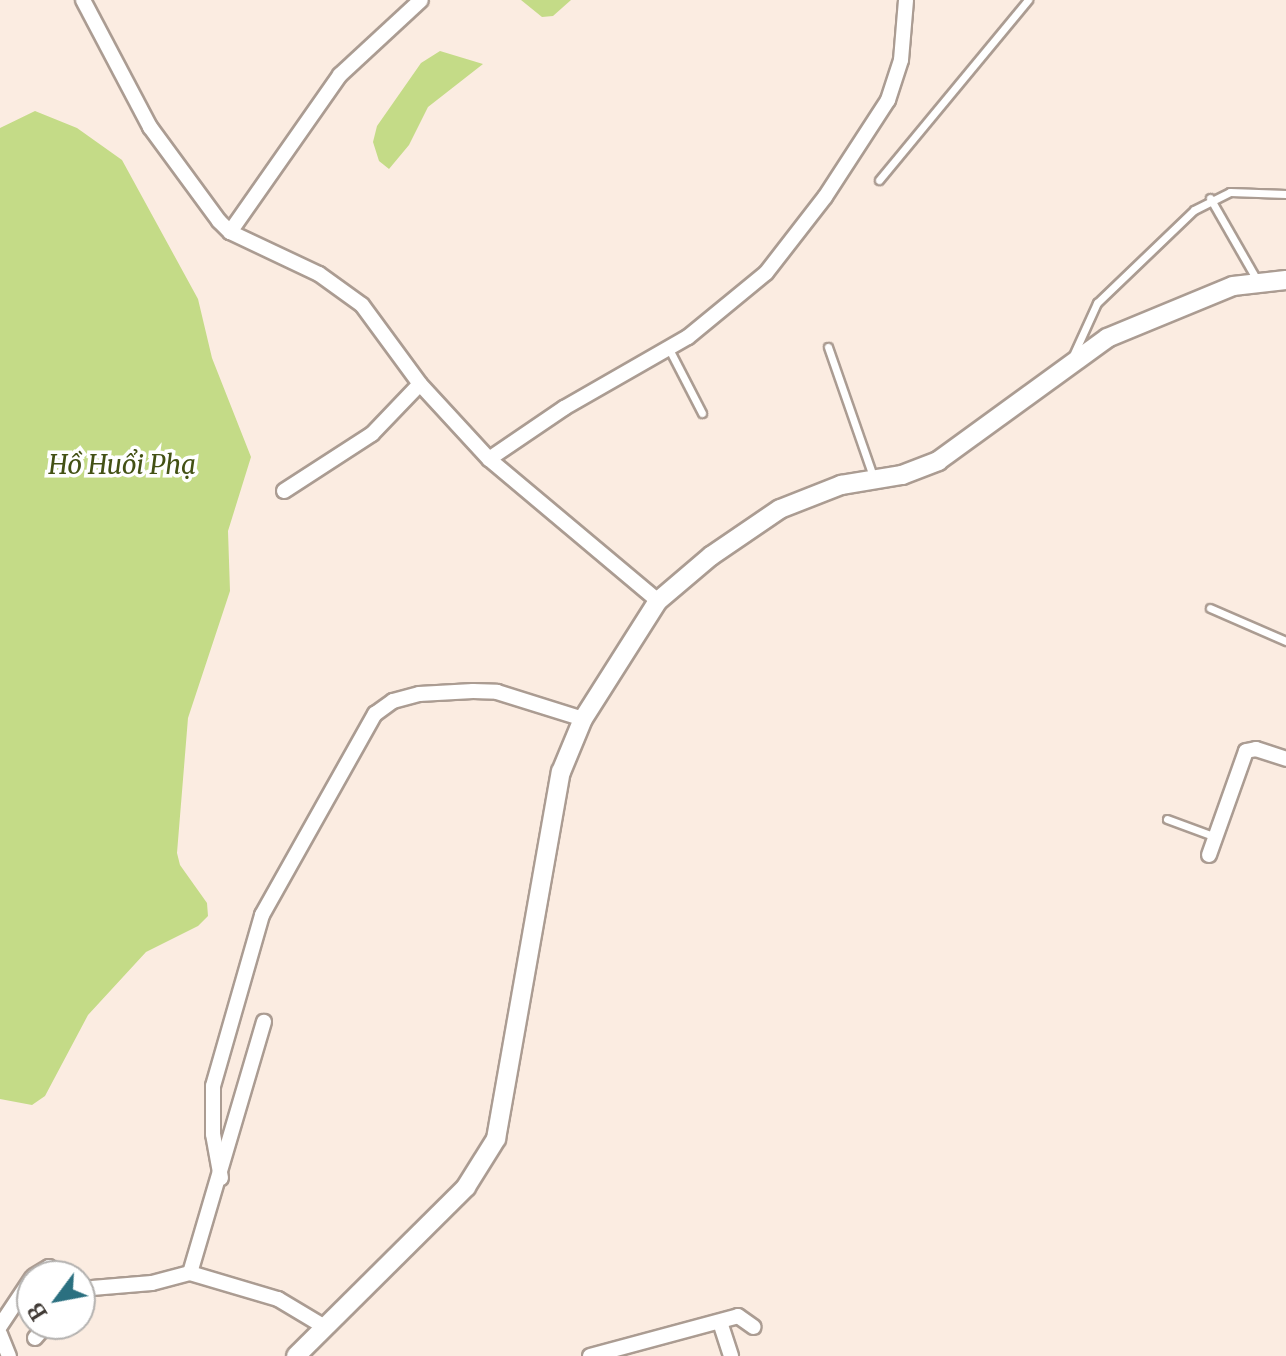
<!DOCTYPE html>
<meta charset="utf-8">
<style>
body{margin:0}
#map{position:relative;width:1286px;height:1356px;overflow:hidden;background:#fbece1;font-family:Merriweather,serif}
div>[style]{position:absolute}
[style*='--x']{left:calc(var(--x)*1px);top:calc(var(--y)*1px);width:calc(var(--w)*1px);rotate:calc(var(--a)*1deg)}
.water>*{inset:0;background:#c4db87}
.roads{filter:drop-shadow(2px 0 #ab9c92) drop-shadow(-2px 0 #ab9c92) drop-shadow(0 2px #ab9c92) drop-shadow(0 -2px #ab9c92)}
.lane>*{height:7px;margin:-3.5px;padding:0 3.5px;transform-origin:3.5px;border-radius:3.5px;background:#fff}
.street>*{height:14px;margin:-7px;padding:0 7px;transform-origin:7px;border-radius:7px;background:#fff}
.secondary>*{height:18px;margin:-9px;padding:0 9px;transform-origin:9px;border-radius:9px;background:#fff}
span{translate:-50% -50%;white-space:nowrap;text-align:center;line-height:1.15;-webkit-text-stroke:7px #fff;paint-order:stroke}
.water-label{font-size:26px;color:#435114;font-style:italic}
.north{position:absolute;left:16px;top:1260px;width:80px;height:80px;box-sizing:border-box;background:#fff;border:2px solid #b3b1af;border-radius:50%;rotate:238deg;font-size:22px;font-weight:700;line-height:32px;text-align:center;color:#423c37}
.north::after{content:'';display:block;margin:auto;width:28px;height:36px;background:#2b7080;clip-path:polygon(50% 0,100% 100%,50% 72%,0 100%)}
</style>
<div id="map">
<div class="water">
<div style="clip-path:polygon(521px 0,571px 0,553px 16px,542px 17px)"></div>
<div style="clip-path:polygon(440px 51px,483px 64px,428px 107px,409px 145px,389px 169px,379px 161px,373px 142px,377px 126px,421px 63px)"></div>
<div style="clip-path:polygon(35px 111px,77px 128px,122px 160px,198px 299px,212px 358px,251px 457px,228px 531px,230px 591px,188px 718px,177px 853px,180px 865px,207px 903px,208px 916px,198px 926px,146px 952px,88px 1015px,45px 1096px,32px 1105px,0 1099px,0 128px)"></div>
</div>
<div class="roads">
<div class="lane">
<div style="--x:879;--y:180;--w:234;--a:-50.4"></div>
<div style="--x:1210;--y:198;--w:95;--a:60.2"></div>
<div style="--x:828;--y:347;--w:140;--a:70.8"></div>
<div style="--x:669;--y:349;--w:72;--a:62.7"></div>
<div style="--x:1071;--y:360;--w:63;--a:-65.5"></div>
<div style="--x:1097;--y:303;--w:134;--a:-43.8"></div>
<div style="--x:1194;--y:210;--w:40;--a:-26.6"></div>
<div style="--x:1230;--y:192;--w:56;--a:2"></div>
<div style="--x:1210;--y:608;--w:83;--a:23.5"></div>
<div style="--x:1167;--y:819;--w:52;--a:20.2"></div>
</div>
<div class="street">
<div style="--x:83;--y:0;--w:144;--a:62.2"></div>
<div style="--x:150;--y:127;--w:117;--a:53.7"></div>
<div style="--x:219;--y:221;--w:16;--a:45"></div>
<div style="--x:230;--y:232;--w:98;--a:25.3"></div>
<div style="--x:319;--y:274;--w:53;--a:35.8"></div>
<div style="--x:362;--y:305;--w:98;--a:53.7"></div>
<div style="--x:420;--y:384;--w:102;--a:47.4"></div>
<div style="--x:489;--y:459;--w:221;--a:40"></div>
<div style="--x:230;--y:232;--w:192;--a:-55"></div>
<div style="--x:340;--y:75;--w:110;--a:-42.8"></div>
<div style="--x:489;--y:459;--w:91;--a:-34.2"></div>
<div style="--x:564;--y:408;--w:143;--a:-29.8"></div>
<div style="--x:688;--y:337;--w:101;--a:-39.4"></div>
<div style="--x:766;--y:273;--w:96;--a:-52.2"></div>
<div style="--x:825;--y:197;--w:116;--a:-57"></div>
<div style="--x:888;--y:100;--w:42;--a:-72"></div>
<div style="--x:901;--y:60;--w:60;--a:-85.2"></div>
<div style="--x:284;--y:491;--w:105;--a:-32.9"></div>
<div style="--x:372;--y:434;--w:69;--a:-46.2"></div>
<div style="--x:1209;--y:855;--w:110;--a:-70.4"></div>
<div style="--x:1246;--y:751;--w:10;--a:-11"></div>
<div style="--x:1256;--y:749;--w:32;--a:18"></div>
<div style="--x:221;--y:1178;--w:45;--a:-100.3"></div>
<div style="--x:213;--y:1134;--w:48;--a:-90"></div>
<div style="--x:213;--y:1086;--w:178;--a:-74"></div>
<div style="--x:262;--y:915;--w:231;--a:-60.7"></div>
<div style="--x:375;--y:714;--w:22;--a:-36"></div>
<div style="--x:393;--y:701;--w:27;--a:-15"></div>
<div style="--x:419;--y:694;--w:54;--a:-3.2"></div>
<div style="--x:473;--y:691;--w:24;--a:2"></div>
<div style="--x:497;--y:692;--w:90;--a:17.4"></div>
<div style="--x:190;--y:1273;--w:262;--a:-73.6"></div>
<div style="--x:34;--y:1276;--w:17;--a:-31"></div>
<div style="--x:49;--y:1267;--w:15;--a:37"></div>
<div style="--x:80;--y:1289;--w:72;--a:-4.8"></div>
<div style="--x:152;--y:1283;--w:39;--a:-15"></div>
<div style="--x:190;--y:1273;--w:92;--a:16.5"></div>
<div style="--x:278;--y:1299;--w:55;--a:30.8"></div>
<div style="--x:720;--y:1322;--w:36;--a:72"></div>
<div style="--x:0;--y:1326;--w:58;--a:-56.3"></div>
<div style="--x:0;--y:1334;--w:24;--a:68"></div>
<div style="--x:35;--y:1338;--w:18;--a:-49"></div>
<div style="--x:590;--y:1356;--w:153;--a:-15.1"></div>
<div style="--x:738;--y:1316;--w:19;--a:35"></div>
</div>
<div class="secondary">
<div style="--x:296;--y:1356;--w:240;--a:-44.8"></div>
<div style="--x:466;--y:1187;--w:57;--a:-58"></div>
<div style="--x:496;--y:1139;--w:373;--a:-80"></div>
<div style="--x:561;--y:772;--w:57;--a:-67.5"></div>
<div style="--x:583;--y:719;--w:140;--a:-57.6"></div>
<div style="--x:658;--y:601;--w:70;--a:-40.3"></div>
<div style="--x:711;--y:556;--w:83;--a:-34.3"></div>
<div style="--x:780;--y:509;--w:66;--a:-21.5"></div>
<div style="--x:841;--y:485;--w:62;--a:-9.3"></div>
<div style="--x:902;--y:475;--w:39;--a:-21"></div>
<div style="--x:938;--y:461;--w:209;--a:-36"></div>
<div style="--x:1107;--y:338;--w:136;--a:-22.4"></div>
<div style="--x:1233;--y:286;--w:53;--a:-6.5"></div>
</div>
</div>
<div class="water-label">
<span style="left:122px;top:465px">Hồ Huổi Phạ</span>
</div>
<div class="north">B</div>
</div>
